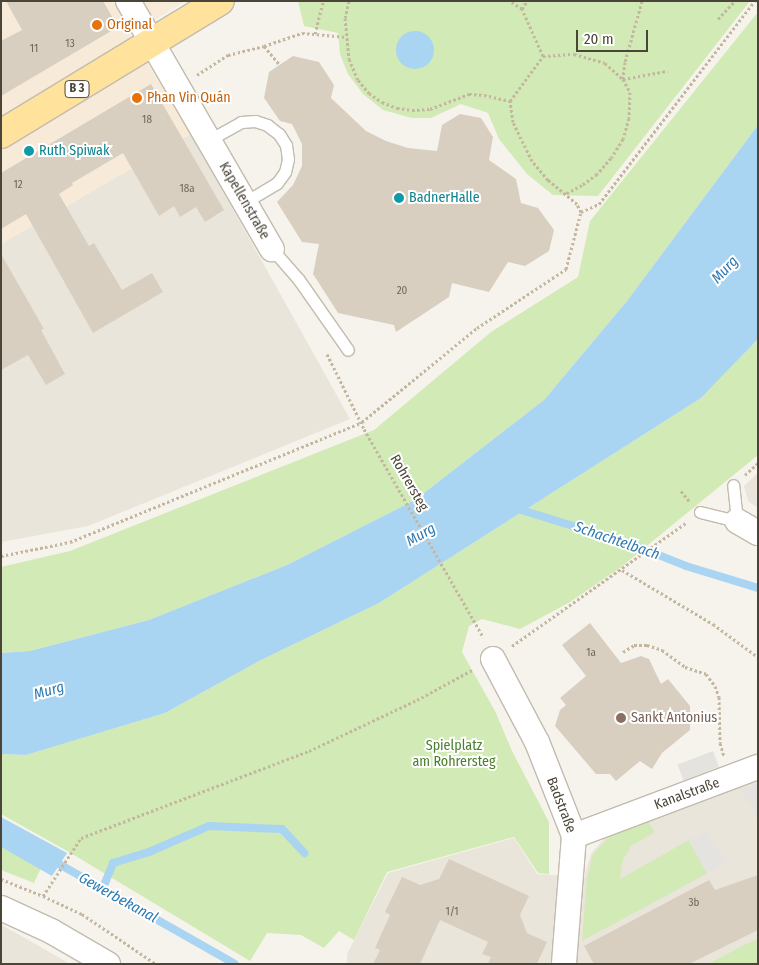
<!DOCTYPE html>
<meta charset="utf-8">
<style>
body{margin:0}
#map{position:relative;width:759px;height:965px;overflow:hidden;background:#f6f3ec;font-family:"Fira Sans Condensed",sans-serif}
div>[style]{position:absolute}
[style*='--x']{left:calc(var(--x)*1px);top:calc(var(--y)*1px);width:calc(var(--w)*1px);rotate:calc(var(--a)*1deg)}
.residential>*{inset:0;background:#eae5da}
.commercial>*{inset:0;background:#f7ead8}
.green>*{inset:0;background:#d2eab5}
.parking>*{inset:0;background:#e5e3e0;transform-origin:0 0}
.water>*{inset:0;background:#a9d4f2}
.round{border-radius:50%}
.stream>*{height:8px;margin:-4px;padding:0 4px;transform-origin:4px;border-radius:4px;background:#a9d4f2}
.building>*{inset:0;background:#d8cfc1}
.path>*{height:3px;margin-top:-1.5px;transform-origin:0;background:repeating-linear-gradient(90deg,#c4b79f 0 2.5px,transparent 0 5px)}
.roads{filter:drop-shadow(1px 0 #c2bbae) drop-shadow(-1px 0 #c2bbae) drop-shadow(0 1px #c2bbae) drop-shadow(0 -1px #c2bbae)}
.lane>*{height:11px;margin:-5.5px;padding:0 5.5px;transform-origin:5.5px;border-radius:5.5px;background:#fff}
.street>*{height:24px;margin:-12px;padding:0 12px;transform-origin:12px;border-radius:12px;background:#fff}
.primary>*{height:28px;margin:-14px;padding:0 14px;transform-origin:14px;border-radius:14px;background:#ffe39c}
.dots>*{width:14px;height:14px;translate:-50% -50%;box-sizing:border-box;border:2px solid #fff;border-radius:50%}
span{translate:-50% -50%;white-space:nowrap;text-align:center;line-height:1.15;-webkit-text-stroke:4px #fff;paint-order:stroke}
.number-label{font-size:11px;color:#6e675b}
.number-label span{-webkit-text-stroke-width:0}
.shield-label span{padding:1px 4px;background:#fff;border:1px solid;border-radius:4px;-webkit-text-stroke-width:0}
.shield-label{font-size:12px;color:#4b4439;font-weight:700}
.food-label{font-size:14px;color:#c56008}
.left{translate:0 -50%;text-align:left}
.culture-label{font-size:14px;color:#0d838f}
.street-label{font-size:14px;color:#4b4439}
.education-label{font-size:14px;color:#785e54}
.park-label{font-size:14px;color:#4a7f2a}
.water-label{font-size:15px;color:#2e7ab2;font-style:italic}
.frame{position:absolute;inset:0;border:2px solid #4b4439;pointer-events:none}
.scale{position:absolute;left:576px;top:30px;width:72px;height:22px;box-sizing:border-box;border:2px solid #4b4439;border-top:0;padding-left:6px;font-size:15px;line-height:18px;white-space:nowrap;color:#4b4439;-webkit-text-stroke:4px #fff;paint-order:stroke}
</style>
<div id="map">
<div class="residential">
<div style="clip-path:polygon(191px 134px,350px 419px,88px 526px,1px 542px,1px 244px)"></div>
<div style="clip-path:polygon(758px 473px,758px 508px,748px 501px,744px 486px)"></div>
<div style="clip-path:polygon(758px 773px,758px 964px,347px 964px,347px 954px,388px 873px,514px 838px,537px 874px,584px 877px,591px 854px,607px 835px)"></div>
<div style="clip-path:polygon(1px 925px,18px 934px,70px 964px,1px 964px)"></div>
</div>
<div class="commercial">
<div style="clip-path:polygon(1px 1px,185px 1px,130px 35px,191px 134px,1px 244px)"></div>
</div>
<div class="green">
<div style="clip-path:polygon(298px 1px,750px 1px,598px 196px,553px 195px,527px 174px,499px 139px,488px 113px,461px 104px,431px 118px,412px 118px,383px 110px,363px 94px,348px 74px,340px 54px,338px 33px,304px 26px)"></div>
<div style="clip-path:polygon(758px 12px,758px 125px,627px 301px,544px 400px,415px 500px,287px 565px,149px 620px,30px 651px,1px 653px,1px 567px,70px 551px,374px 430px,491px 332px,578px 277px,590px 221px)"></div>
<div style="clip-path:polygon(758px 339px,758px 455px,621px 567px,570px 602px,520px 629px,482px 619px,469px 626px,462px 652px,496px 713px,512px 751px,549px 822px,549px 874px,538px 873px,514px 837px,387px 872px,354px 940px,339px 931px,324px 948px,301px 935px,267px 933px,250px 961px,69px 852px,1px 814px,1px 754px,26px 755px,165px 713px,259px 661px,379px 603px,701px 398px)"></div>
<div style="clip-path:polygon(648px 821px,655px 832px,631px 846px,622px 862px,620px 879px,689px 840px,708px 873px,582px 941px,587px 878px,593px 854px,609px 837px)"></div>
<div style="clip-path:polygon(1px 847px,41px 868px,34px 883px,1px 870px)"></div>
<div style="clip-path:polygon(758px 939px,758px 964px,708px 964px,744px 945px)"></div>
</div>
<div class="parking">
<div style="left:713px;top:751px;width:17px;height:38px;rotate:69deg"></div>
<div style="clip-path:polygon(758px 783px,758px 822px,751px 803px,747px 804px,741px 789px)"></div>
<div style="left:707px;top:830px;width:38px;height:21px;rotate:61deg"></div>
</div>
<div class="water">
<div class="round" style="left:396px;top:31px;width:38px;height:38px"></div>
<div style="clip-path:polygon(758px 125px,758px 339px,701px 398px,379px 603px,259px 661px,165px 713px,26px 755px,1px 754px,1px 653px,30px 651px,149px 620px,287px 565px,415px 500px,544px 400px,627px 301px)"></div>
<div style="clip-path:polygon(1px 817px,67px 853px,52px 876px,1px 847px)"></div>
</div>
<div class="stream">
<div style="--x:518;--y:509;--w:118;--a:17.2"></div>
<div style="--x:631;--y:544;--w:59;--a:21.8"></div>
<div style="--x:686;--y:566;--w:75;--a:17"></div>
<div style="--x:52;--y:860;--w:210;--a:29.6"></div>
<div style="--x:103;--y:888;--w:27;--a:-68"></div>
<div style="--x:113;--y:863;--w:38;--a:-17"></div>
<div style="--x:149;--y:852;--w:65;--a:-23.4"></div>
<div style="--x:209;--y:826;--w:73;--a:2.4"></div>
<div style="--x:282;--y:829;--w:33;--a:47"></div>
</div>
<div class="building">
<div style="clip-path:polygon(6px 1px,103px 1px,118px 27px,1px 96px,1px 41px,22px 30px)"></div>
<div style="clip-path:polygon(293px 56px,319px 62px,334px 85px,331px 98px,366px 131px,386px 141px,408px 148px,437px 151px,442px 125px,460px 114px,481px 118px,493px 137px,489px 160px,516px 179px,521px 203px,538px 208px,554px 230px,549px 251px,525px 266px,508px 262px,489px 292px,452px 283px,449px 297px,396px 332px,394px 325px,338px 313px,313px 274px,319px 244px,302px 242px,277px 202px,293px 185px,302px 166px,302px 144px,292px 124px,280px 121px,264px 98px,269px 72px)"></div>
<div style="clip-path:polygon(151px 84px,224px 210px,205px 222px,196px 207px,180px 217px,174px 206px,159px 216px,123px 153px,72px 183px,73px 185px,59px 194px,89px 246px,94px 243px,122px 290px,152px 273px,163px 292px,93px 333px,26px 214px,1px 229px,1px 173px)"></div>
<div style="clip-path:polygon(1px 254px,44px 329px,41px 330px,65px 374px,46px 385px,28px 355px,1px 370px)"></div>
<div style="clip-path:polygon(590px 623px,621px 663px,641px 656px,649px 659px,661px 684px,668px 679px,690px 706px,690px 730px,662px 753px,652px 769px,640px 761px,616px 781px,610px 774px,596px 774px,555px 726px,560px 710px,566px 705px,560px 698px,586px 676px,562px 645px)"></div>
<div style="clip-path:polygon(449px 859px,529px 896px,520px 915px,527px 933px,547px 942px,537px 964px,488px 964px,491px 957px,482px 954px,488px 942px,440px 920px,420px 964px,373px 964px,380px 950px,375px 948px,390px 915px,385px 912px,402px 877px,420px 885px,439px 879px)"></div>
<div style="clip-path:polygon(758px 875px,758px 930px,689px 964px,594px 964px,584px 946px,709px 880px,715px 890px)"></div>
</div>
<div class="path">
<div style="--x:349;--y:1;--w:17;--a:103"></div>
<div style="--x:345;--y:18;--w:41;--a:84.4"></div>
<div style="--x:349;--y:59;--w:23;--a:67"></div>
<div style="--x:358;--y:80;--w:17;--a:50"></div>
<div style="--x:369;--y:93;--w:16;--a:35"></div>
<div style="--x:382;--y:102;--w:16;--a:22"></div>
<div style="--x:397;--y:108;--w:15;--a:8"></div>
<div style="--x:412;--y:110;--w:18;--a:-3"></div>
<div style="--x:430;--y:109;--w:42;--a:-21"></div>
<div style="--x:469;--y:94;--w:15;--a:4"></div>
<div style="--x:484;--y:95;--w:27;--a:13"></div>
<div style="--x:642;--y:1;--w:63;--a:105.6"></div>
<div style="--x:625;--y:62;--w:17;--a:97"></div>
<div style="--x:623;--y:79;--w:45;--a:-10.3"></div>
<div style="--x:522;--y:9;--w:9;--a:-58"></div>
<div style="--x:718;--y:19;--w:25;--a:-47"></div>
<div style="--x:315;--y:34;--w:34;--a:-76"></div>
<div style="--x:264;--y:46;--w:25;--a:50"></div>
<div style="--x:543;--y:56;--w:31;--a:-4"></div>
<div style="--x:574;--y:54;--w:32;--a:16"></div>
<div style="--x:605;--y:63;--w:24;--a:42"></div>
<div style="--x:623;--y:79;--w:15;--a:62"></div>
<div style="--x:630;--y:92;--w:26;--a:92"></div>
<div style="--x:629;--y:118;--w:22;--a:106"></div>
<div style="--x:623;--y:139;--w:22;--a:122"></div>
<div style="--x:611;--y:158;--w:21;--a:131"></div>
<div style="--x:597;--y:174;--w:19;--a:144"></div>
<div style="--x:582;--y:185;--w:19;--a:152"></div>
<div style="--x:197;--y:75;--w:37;--a:-33"></div>
<div style="--x:228;--y:55;--w:37;--a:-14"></div>
<div style="--x:264;--y:46;--w:40;--a:-18.9"></div>
<div style="--x:302;--y:33;--w:45;--a:5.1"></div>
<div style="--x:581;--y:212;--w:20;--a:-24"></div>
<div style="--x:599;--y:204;--w:256;--a:-52.5"></div>
<div style="--x:327;--y:354;--w:84;--a:63.7"></div>
<div style="--x:364;--y:429;--w:240;--a:60.2"></div>
<div style="--x:745;--y:475;--w:18;--a:-43"></div>
<div style="--x:681;--y:491;--w:13;--a:51"></div>
<div style="--x:1;--y:556;--w:70;--a:-11.5"></div>
<div style="--x:70;--y:542;--w:316;--a:-22.3"></div>
<div style="--x:362;--y:422;--w:149;--a:-39.3"></div>
<div style="--x:477;--y:328;--w:107;--a:-33.5"></div>
<div style="--x:566;--y:269;--w:59;--a:-75.3"></div>
<div style="--x:581;--y:212;--w:9;--a:-117"></div>
<div style="--x:577;--y:204;--w:38;--a:-140"></div>
<div style="--x:548;--y:180;--w:25;--a:-130"></div>
<div style="--x:532;--y:161;--w:43;--a:-116"></div>
<div style="--x:513;--y:122;--w:21;--a:-98"></div>
<div style="--x:510;--y:101;--w:56;--a:-53.7"></div>
<div style="--x:543;--y:56;--w:51;--a:-114.1"></div>
<div style="--x:522;--y:9;--w:14;--a:-146"></div>
<div style="--x:622;--y:570;--w:106;--a:30.7"></div>
<div style="--x:713;--y:624;--w:56;--a:36.3"></div>
<div style="--x:512;--y:646;--w:213;--a:-35.3"></div>
<div style="--x:623;--y:652;--w:13;--a:-32"></div>
<div style="--x:634;--y:645;--w:13;--a:0"></div>
<div style="--x:647;--y:645;--w:16;--a:18"></div>
<div style="--x:662;--y:650;--w:29;--a:36"></div>
<div style="--x:685;--y:667;--w:22;--a:18"></div>
<div style="--x:706;--y:674;--w:15;--a:53"></div>
<div style="--x:715;--y:686;--w:12;--a:70"></div>
<div style="--x:719;--y:697;--w:46;--a:88.8"></div>
<div style="--x:720;--y:743;--w:14;--a:73"></div>
<div style="--x:1;--y:879;--w:45;--a:22"></div>
<div style="--x:43;--y:896;--w:69;--a:-56.8"></div>
<div style="--x:81;--y:838;--w:244;--a:-20.9"></div>
<div style="--x:309;--y:751;--w:119;--a:-25.3"></div>
<div style="--x:417;--y:700;--w:63;--a:-28.6"></div>
<div style="--x:43;--y:896;--w:43;--a:24.8"></div>
<div style="--x:82;--y:914;--w:89;--a:34"></div>
</div>
<div class="roads">
<div class="lane">
<div style="--x:209;--y:140;--w:37;--a:-29"></div>
<div style="--x:241;--y:122;--w:14;--a:-4"></div>
<div style="--x:255;--y:121;--w:13;--a:18"></div>
<div style="--x:267;--y:125;--w:15;--a:37"></div>
<div style="--x:279;--y:134;--w:13;--a:58"></div>
<div style="--x:286;--y:145;--w:14;--a:82"></div>
<div style="--x:288;--y:159;--w:13;--a:103"></div>
<div style="--x:285;--y:172;--w:14;--a:126"></div>
<div style="--x:277;--y:183;--w:37;--a:149"></div>
<div style="--x:272;--y:249;--w:41;--a:48.9"></div>
<div style="--x:299;--y:280;--w:85;--a:55"></div>
<div style="--x:700;--y:512;--w:38;--a:14"></div>
<div style="--x:737;--y:521;--w:36;--a:-96"></div>
</div>
<div class="street">
<div style="--x:128;--y:1;--w:287;--a:59.9"></div>
<div style="--x:737;--y:521;--w:24;--a:30"></div>
<div style="--x:493;--y:659;--w:94;--a:62.1"></div>
<div style="--x:537;--y:742;--w:101;--a:68.5"></div>
<div style="--x:574;--y:836;--w:128;--a:94.5"></div>
<div style="--x:574;--y:836;--w:197;--a:-20.6"></div>
<div style="--x:1;--y:908;--w:55;--a:24.7"></div>
<div style="--x:51;--y:931;--w:66;--a:30.1"></div>
</div>
<div class="primary">
<div style="--x:1;--y:134;--w:256;--a:-31.3"></div>
</div>
</div>
<div class="dots">
<div style="left:97px;top:25px;background:#e8710a"></div>
<div style="left:137px;top:98px;background:#e8710a"></div>
<div style="left:29px;top:151px;background:#0f9aa8"></div>
<div style="left:399px;top:198px;background:#0f9aa8"></div>
<div style="left:621px;top:718px;background:#8d6e63"></div>
</div>
<div class="number-label">
<span style="left:70px;top:44px">13</span>
<span style="left:34px;top:49px">11</span>
<span style="left:147px;top:120px">18</span>
<span style="left:18px;top:185px">12</span>
<span style="left:187px;top:189px">18a</span>
<span style="left:402px;top:291px">20</span>
<span style="left:591px;top:653px">1a</span>
<span style="left:694px;top:903px">3b</span>
<span style="left:452px;top:912px">1/1</span>
</div>
<div class="shield-label">
<span style="left:77px;top:89px">B 3</span>
</div>
<div class="food-label">
<span class="left" style="left:107px;top:25px">Original</span>
<span class="left" style="left:147px;top:98px">Phan Vin Quán</span>
</div>
<div class="culture-label">
<span class="left" style="left:39px;top:151px">Ruth Spiwak</span>
<span class="left" style="left:409px;top:198px">BadnerHalle</span>
</div>
<div class="street-label">
<span style="left:244px;top:201px;rotate:60deg">Kapellenstraße</span>
<span style="left:409px;top:483px;rotate:60deg">Rohrersteg</span>
<span style="left:687px;top:794px;rotate:-20deg">Kanalstraße</span>
<span style="left:561px;top:805px;rotate:69deg">Badstraße</span>
</div>
<div class="education-label">
<span class="left" style="left:631px;top:718px">Sankt Antonius</span>
</div>
<div class="park-label">
<span style="left:454px;top:754px">Spielplatz<br>am Rohrersteg</span>
</div>
<div class="water-label">
<span style="left:725px;top:270px;rotate:-47deg">Murg</span>
<span style="left:421px;top:535px;rotate:-30deg">Murg</span>
<span style="left:617px;top:541px;rotate:19deg">Schachtelbach</span>
<span style="left:49px;top:691px;rotate:-16deg">Murg</span>
<span style="left:118px;top:898px;rotate:29deg">Gewerbekanal</span>
</div>
<div class="frame"></div>
<div class="scale">20 m</div>
</div>
